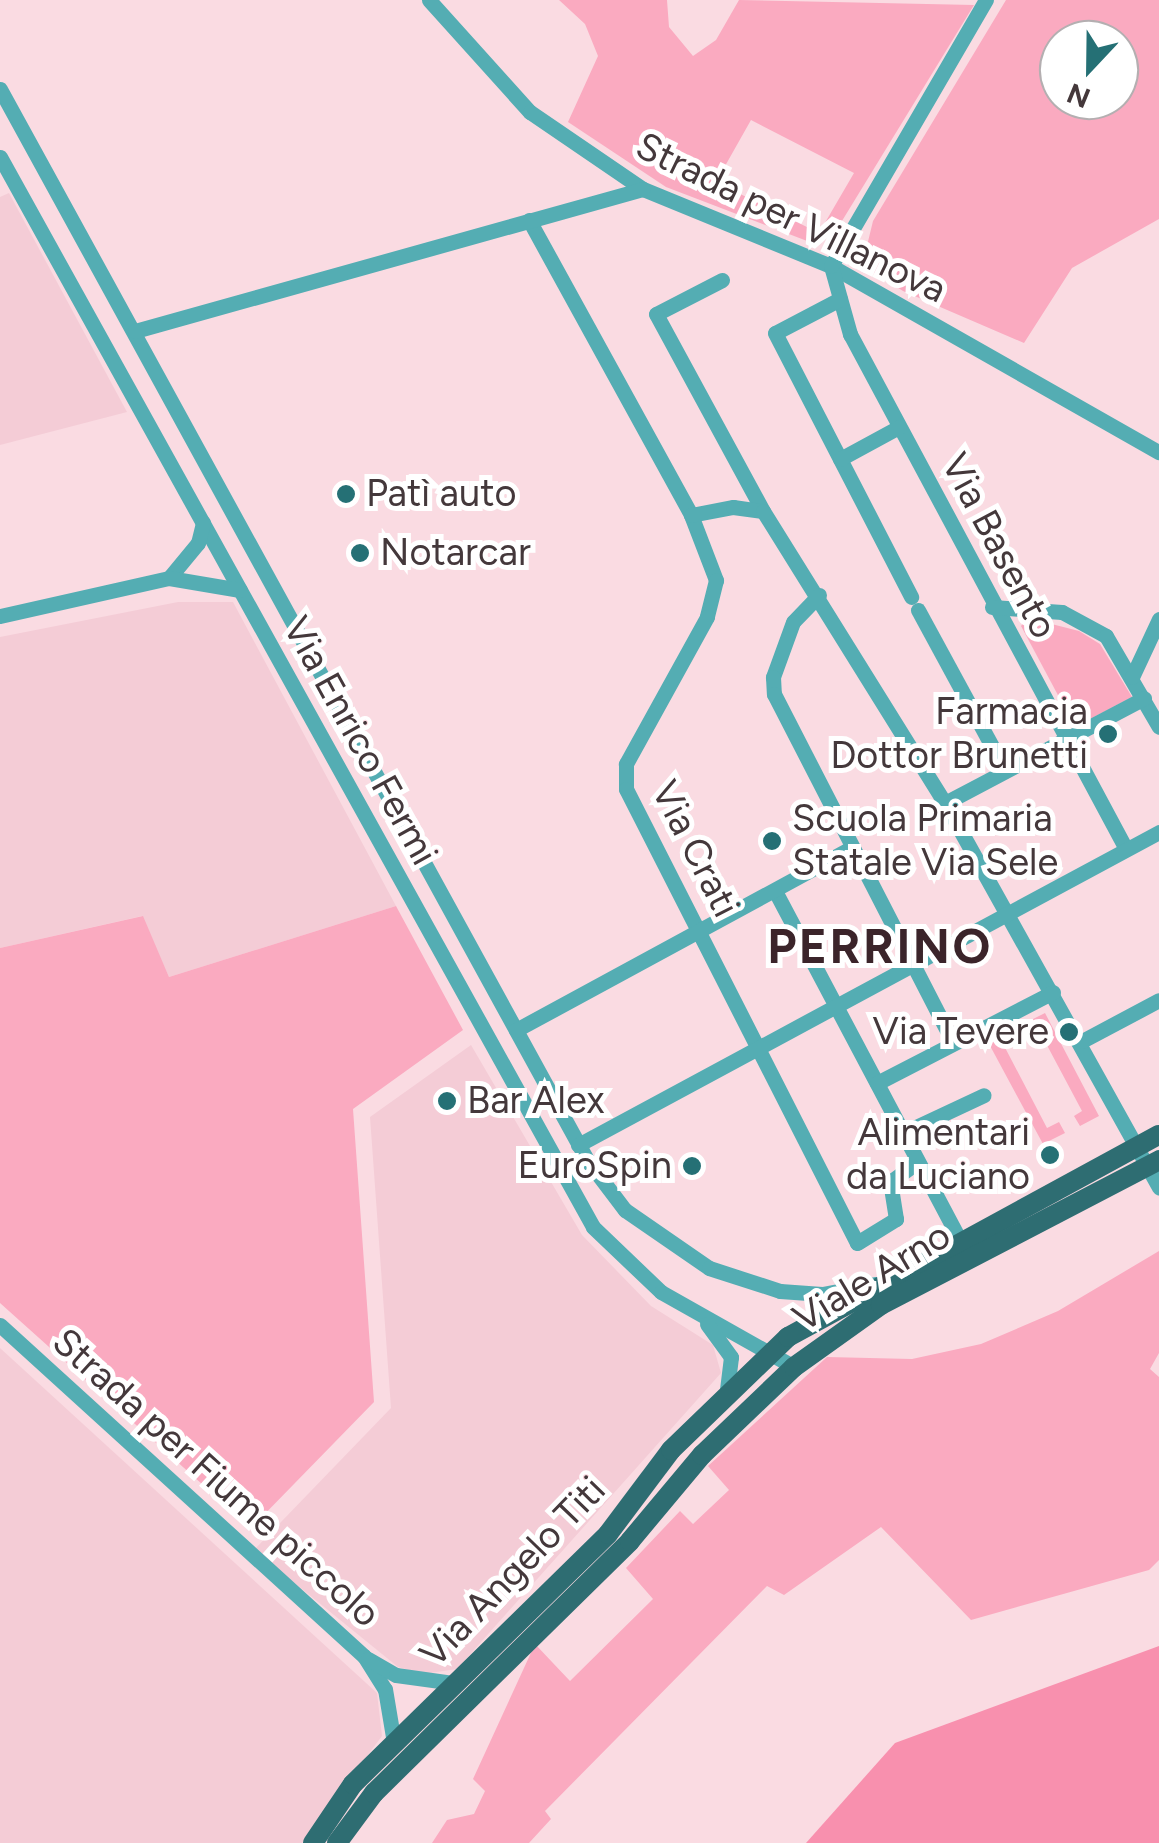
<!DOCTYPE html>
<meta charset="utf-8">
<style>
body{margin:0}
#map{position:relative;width:1159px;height:1843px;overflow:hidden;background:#fadbe2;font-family:Figtree,sans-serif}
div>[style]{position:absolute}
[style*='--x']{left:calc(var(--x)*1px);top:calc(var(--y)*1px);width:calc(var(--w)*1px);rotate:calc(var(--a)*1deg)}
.built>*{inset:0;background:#f4ccd6}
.green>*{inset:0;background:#faaac0}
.water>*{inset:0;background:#f890ae}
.minor>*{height:15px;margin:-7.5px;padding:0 7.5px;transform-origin:7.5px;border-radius:7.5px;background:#54adb3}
.major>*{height:20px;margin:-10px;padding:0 10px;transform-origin:10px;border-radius:10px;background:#2e6d72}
.dots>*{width:28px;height:28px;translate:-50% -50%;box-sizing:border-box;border:5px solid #fff;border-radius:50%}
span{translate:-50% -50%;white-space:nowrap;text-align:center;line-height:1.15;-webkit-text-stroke:10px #fff;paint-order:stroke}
.street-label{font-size:38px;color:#44383b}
.poi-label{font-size:38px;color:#44383b}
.left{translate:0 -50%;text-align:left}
.right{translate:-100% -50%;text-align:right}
.district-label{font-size:48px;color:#3b242a;font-weight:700;letter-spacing:2.5px}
.north{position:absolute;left:1039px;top:20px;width:100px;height:100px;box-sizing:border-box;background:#fff;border:2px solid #b4afb1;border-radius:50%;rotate:202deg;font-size:28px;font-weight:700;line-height:40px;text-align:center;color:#44383b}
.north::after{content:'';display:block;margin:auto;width:35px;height:45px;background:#257075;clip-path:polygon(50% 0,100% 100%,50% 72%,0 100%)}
</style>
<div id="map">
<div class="built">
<div style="clip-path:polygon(9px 193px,127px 412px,0 445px,0 197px)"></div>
<div style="clip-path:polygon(178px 602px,233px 602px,396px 906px,169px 977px,142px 916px,0 948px,0 637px)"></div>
<div style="clip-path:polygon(471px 1045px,582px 1235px,651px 1306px,713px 1345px,721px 1373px,457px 1669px,423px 1674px,398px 1667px,254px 1550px,391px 1408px,370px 1117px)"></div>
<div style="clip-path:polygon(0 1348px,377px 1693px,382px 1736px,302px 1843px,0 1843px)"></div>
</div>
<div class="green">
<div style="clip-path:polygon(evenodd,559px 0,667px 0,669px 27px,693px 56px,716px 40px,739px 0,974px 5px,834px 234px,815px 244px,666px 187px,568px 122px,598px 56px,585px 24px,559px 0,751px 120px,854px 173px,819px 233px,716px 182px,751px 120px)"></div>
<div style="clip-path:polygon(evenodd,1006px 0,1159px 0,1159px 219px,1072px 268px,1024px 343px,903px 291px,871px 271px,865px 254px,873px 221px,1006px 0,1059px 40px,1119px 40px,1119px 100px,1059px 100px,1059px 40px)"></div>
<div style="clip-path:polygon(1028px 618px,1079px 631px,1100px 644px,1132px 697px,1075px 727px,1021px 626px)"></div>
<div style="clip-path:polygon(396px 906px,463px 1030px,353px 1109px,374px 1402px,251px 1528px,0 1303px,0 948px,143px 916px,169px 977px)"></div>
<div style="clip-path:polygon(1045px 1013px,1099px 1116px,1080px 1126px,1074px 1116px,1082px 1111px,1033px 1019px)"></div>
<div style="clip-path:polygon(999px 1036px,1047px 1128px,1059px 1122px,1065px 1133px,1043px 1144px,988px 1042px)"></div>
<div style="clip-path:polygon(1159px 1251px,1159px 1353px,1150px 1369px,1159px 1377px,1159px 1560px,1149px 1570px,971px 1620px,881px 1527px,784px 1595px,767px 1586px,545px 1811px,551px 1819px,529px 1843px,432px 1843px,447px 1820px,474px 1814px,485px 1791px,473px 1779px,535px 1644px,570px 1681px,653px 1599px,626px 1568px,680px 1511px,693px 1524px,729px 1490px,708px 1466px,827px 1357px,912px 1359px,981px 1344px,1058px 1311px)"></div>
</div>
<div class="water">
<div style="clip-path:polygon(1159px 1646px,1159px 1843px,806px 1843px,895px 1743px)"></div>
</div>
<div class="minor">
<div style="--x:429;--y:0;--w:151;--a:48"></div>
<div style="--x:530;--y:112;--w:137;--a:34.3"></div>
<div style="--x:643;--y:189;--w:203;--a:22.3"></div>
<div style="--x:831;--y:266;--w:377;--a:29.6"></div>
<div style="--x:0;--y:89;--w:1221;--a:61.27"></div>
<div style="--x:587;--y:1160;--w:63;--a:52.8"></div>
<div style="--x:625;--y:1210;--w:102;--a:34.6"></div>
<div style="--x:709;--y:1268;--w:75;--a:17.9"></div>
<div style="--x:780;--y:1291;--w:42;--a:4.1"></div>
<div style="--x:822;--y:1294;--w:55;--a:-10.5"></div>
<div style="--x:0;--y:157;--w:1223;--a:61"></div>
<div style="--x:593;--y:1227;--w:94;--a:43.7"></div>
<div style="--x:661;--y:1292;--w:153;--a:29.4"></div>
<div style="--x:529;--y:220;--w:337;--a:61.2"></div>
<div style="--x:691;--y:515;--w:70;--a:69"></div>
<div style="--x:716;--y:580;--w:38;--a:104"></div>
<div style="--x:707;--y:617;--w:168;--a:118.9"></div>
<div style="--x:626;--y:764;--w:25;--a:90"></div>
<div style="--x:626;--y:789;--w:509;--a:63.03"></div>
<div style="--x:857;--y:1243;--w:46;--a:-31.6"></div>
<div style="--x:896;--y:1219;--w:37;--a:-99"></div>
<div style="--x:890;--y:1182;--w:32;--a:-36"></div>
<div style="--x:831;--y:266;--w:71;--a:74.4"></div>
<div style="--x:850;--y:334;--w:584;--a:61.81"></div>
<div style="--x:831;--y:266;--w:308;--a:-59.8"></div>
<div style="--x:722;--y:280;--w:74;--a:152.7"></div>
<div style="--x:656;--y:314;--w:224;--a:61.5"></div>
<div style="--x:840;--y:299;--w:73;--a:152.4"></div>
<div style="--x:775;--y:333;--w:297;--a:62.7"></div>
<div style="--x:135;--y:331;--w:527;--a:-15.62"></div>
<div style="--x:840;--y:459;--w:67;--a:-28.5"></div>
<div style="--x:691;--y:515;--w:43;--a:-10.8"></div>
<div style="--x:733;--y:507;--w:30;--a:8"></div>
<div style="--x:763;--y:511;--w:344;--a:58.1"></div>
<div style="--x:945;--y:803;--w:440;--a:60.9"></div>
<div style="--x:169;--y:578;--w:45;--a:-50.4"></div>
<div style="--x:198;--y:543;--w:21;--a:-76"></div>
<div style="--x:819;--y:595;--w:37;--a:134"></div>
<div style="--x:793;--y:622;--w:59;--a:110"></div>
<div style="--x:773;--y:677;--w:17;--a:87"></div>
<div style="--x:774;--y:694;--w:392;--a:62.8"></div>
<div style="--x:992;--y:607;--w:70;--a:4.1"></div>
<div style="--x:1062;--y:612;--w:50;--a:28.6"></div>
<div style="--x:1106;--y:636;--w:105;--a:59.8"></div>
<div style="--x:918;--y:610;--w:182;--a:61.5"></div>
<div style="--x:0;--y:616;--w:173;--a:-12.7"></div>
<div style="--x:169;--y:578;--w:72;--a:9.6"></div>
<div style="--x:1132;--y:677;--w:64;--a:-65"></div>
<div style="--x:945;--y:803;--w:225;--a:-27.8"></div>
<div style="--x:775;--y:891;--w:396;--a:62.1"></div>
<div style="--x:516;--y:1030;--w:380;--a:-28.5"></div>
<div style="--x:1082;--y:1041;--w:87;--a:-28"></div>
<div style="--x:877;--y:1083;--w:198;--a:-27.3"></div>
<div style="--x:903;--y:1133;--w:89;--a:-25.1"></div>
<div style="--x:578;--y:1145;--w:660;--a:-28.31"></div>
<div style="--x:707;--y:1324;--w:41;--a:54"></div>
<div style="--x:731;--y:1357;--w:33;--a:97"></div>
<div style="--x:0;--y:1325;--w:492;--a:42.3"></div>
<div style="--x:364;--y:1656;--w:39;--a:58"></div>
<div style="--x:385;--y:1689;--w:55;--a:80.5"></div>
<div style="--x:368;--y:1659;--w:32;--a:30"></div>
<div style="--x:396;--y:1675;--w:59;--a:7.9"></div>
</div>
<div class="major">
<div style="--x:313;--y:1843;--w:71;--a:-55.9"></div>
<div style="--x:353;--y:1784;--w:357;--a:-44.4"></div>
<div style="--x:608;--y:1534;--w:105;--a:-53.1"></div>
<div style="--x:671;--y:1450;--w:163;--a:-44"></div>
<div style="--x:788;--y:1337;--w:422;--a:-28.6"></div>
<div style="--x:337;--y:1843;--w:62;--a:-53.5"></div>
<div style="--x:374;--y:1793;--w:359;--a:-44.5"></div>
<div style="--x:630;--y:1541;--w:112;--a:-50.1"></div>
<div style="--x:702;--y:1455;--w:127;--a:-43.7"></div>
<div style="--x:794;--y:1367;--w:107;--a:-35.5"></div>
<div style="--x:881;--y:1305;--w:314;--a:-27.5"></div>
</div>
<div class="dots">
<div style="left:346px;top:494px;background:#257075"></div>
<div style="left:360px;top:553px;background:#257075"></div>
<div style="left:1108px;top:734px;background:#257075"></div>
<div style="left:772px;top:841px;background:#257075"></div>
<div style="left:1069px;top:1032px;background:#257075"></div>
<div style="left:447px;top:1101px;background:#257075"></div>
<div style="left:1050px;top:1155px;background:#257075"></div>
<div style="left:692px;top:1166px;background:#257075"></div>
</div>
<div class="street-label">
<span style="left:791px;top:218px;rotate:26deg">Strada per Villanova</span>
<span style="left:999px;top:546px;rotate:62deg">Via Basento</span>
<span style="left:360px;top:741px;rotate:61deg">Via Enrico Fermi</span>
<span style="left:695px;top:849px;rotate:63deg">Via Crati</span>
<span style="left:872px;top:1277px;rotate:-31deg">Viale Arno</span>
<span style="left:216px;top:1478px;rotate:42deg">Strada per Fiume piccolo</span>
<span style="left:513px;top:1572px;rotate:-46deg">Via Angelo Titi</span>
</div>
<div class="poi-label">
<span class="left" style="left:366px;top:494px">Patì auto</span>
<span class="left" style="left:380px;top:553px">Notarcar</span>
<span class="right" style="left:1088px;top:734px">Farmacia<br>Dottor Brunetti</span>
<span class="left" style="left:792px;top:841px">Scuola Primaria<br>Statale Via Sele</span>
<span class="right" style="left:1049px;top:1032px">Via Tevere</span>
<span class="left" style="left:467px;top:1101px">Bar Alex</span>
<span class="right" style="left:1030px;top:1155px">Alimentari<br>da Luciano</span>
<span class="right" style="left:672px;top:1166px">EuroSpin</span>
</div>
<div class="district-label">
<span style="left:880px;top:947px">PERRINO</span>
</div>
<div class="north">N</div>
</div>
